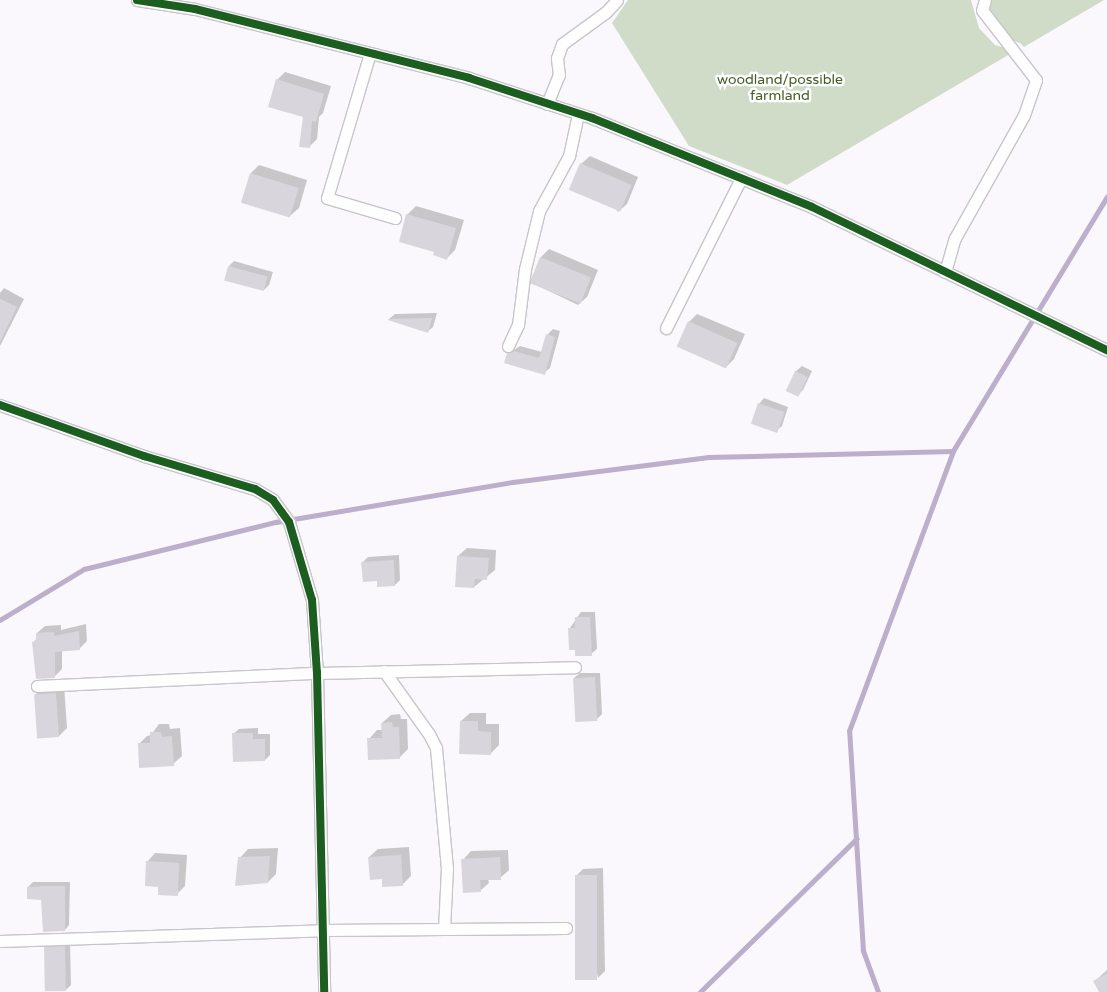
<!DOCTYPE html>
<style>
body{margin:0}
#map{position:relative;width:1107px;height:992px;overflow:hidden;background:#faf8fc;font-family:"Varela Round",sans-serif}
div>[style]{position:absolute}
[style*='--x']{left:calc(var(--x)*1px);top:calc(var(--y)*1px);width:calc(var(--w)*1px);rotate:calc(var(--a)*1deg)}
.forest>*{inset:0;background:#d1dcc8}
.shadow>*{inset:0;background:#0003}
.stream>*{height:4.5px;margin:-2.25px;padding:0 2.25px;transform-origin:2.25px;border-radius:2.25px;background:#bbafcc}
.building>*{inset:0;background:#d8d6dc;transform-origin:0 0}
.roads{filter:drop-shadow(1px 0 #c7c5ca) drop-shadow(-1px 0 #c7c5ca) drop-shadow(0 1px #c7c5ca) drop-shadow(0 -1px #c7c5ca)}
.minor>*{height:11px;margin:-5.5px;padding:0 5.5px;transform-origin:5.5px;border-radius:5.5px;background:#fefeff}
.cycleway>*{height:8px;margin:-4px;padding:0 4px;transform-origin:4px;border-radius:4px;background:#1b5e20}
span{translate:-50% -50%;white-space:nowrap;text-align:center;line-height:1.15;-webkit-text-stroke:5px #fff;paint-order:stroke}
.park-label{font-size:14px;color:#425e26}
</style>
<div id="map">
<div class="forest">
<div style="clip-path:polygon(628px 0,971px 0,979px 28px,995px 45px,1015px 51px,787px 185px,689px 146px,612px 23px)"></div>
<div style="clip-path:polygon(981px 0,1104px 0,1024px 47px,1020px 43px,1000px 36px)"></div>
</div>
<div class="shadow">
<div style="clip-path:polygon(285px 72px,331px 86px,323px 113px,319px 117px,317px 139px,309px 147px,304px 116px,277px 80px)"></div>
<div style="clip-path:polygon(590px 156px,638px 177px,627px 204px,618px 212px,581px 164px)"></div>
<div style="clip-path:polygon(259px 165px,307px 180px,299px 208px,290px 216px,251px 173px)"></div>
<div style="clip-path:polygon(416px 206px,464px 220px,455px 250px,447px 258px,407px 215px)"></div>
<div style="clip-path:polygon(549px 249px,598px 270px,587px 297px,578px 305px,532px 283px,541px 257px)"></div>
<div style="clip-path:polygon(234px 261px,273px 272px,269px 285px,264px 290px,229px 266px)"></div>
<div style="clip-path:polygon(4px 288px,24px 299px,0 346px,0 293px)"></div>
<div style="clip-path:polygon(437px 313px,433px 327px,427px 332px,389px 319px,395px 314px)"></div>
<div style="clip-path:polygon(697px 314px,745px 334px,734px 359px,726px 367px,689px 322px)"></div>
<div style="clip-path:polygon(553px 329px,560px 331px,550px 368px,544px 373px,508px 354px,520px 346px,542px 352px,547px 335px)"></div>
<div style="clip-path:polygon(802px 366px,812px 371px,803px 390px,797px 395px,787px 390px,796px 371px)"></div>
<div style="clip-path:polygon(764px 398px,788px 407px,782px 426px,776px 431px,759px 404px)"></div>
<div style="clip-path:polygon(467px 548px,496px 550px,495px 570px,474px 587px,458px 556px)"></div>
<div style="clip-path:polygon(399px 555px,400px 580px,395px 585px,378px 580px,363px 562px,368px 557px)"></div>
<div style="clip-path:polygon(581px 612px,595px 612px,597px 649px,591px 654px,570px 628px)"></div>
<div style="clip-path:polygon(86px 624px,87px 641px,80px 648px,62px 650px,62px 669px,55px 676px,34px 642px,37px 638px,37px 633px,45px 626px,61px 625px,61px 630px)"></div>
<div style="clip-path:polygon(580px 673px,600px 673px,602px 714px,596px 720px,574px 678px)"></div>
<div style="clip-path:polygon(64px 685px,67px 728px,59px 736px,35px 695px,43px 686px)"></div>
<div style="clip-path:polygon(470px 713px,486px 713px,486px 724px,499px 724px,499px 745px,490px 754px,461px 721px)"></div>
<div style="clip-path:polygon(400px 714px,401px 719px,407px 719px,408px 749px,400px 757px,369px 739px,377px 730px,383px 730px,382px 723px,391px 715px)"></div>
<div style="clip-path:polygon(159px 724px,169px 724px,170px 729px,180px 728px,182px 756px,173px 764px,139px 744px,147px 736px,151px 735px)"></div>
<div style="clip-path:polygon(258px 728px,258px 734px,270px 734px,270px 755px,265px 760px,233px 734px,239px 729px)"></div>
<div style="clip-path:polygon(409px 847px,411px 876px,402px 885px,383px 878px,369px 857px,378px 849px)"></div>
<div style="clip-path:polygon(278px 848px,276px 874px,268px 882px,240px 858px,248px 849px)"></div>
<div style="clip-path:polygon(508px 850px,509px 870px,500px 878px,488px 879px,489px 883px,480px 891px,463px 860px,471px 851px)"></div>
<div style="clip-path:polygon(155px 853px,187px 855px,185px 886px,177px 894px,160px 886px,147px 862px)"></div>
<div style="clip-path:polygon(603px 868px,605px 971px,598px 978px,576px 876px,583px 869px)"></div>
<div style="clip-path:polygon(33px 882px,70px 882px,69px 925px,65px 930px,42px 898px,28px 887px)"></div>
<div style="clip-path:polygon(70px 941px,71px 985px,66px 990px,45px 948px,50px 942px)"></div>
<div style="clip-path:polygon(1107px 970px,1107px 992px,1100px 992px,1095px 981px)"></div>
</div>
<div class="stream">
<div style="--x:0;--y:620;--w:98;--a:-31.3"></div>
<div style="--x:84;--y:569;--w:198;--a:-13.8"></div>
<div style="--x:276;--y:522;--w:240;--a:-9.6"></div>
<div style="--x:513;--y:482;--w:197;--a:-7.3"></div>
<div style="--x:708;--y:457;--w:245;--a:-1.4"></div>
<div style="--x:700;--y:992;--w:219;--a:-44.4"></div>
<div style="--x:878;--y:992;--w:44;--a:-110.1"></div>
<div style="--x:863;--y:951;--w:220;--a:-93.6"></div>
<div style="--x:849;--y:731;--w:299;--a:-69.6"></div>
<div style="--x:953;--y:451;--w:297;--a:-58.8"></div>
</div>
<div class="building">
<div style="clip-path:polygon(276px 79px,324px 94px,316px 122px,312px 121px,310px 148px,299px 147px,303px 117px,268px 107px)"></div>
<div style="left:580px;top:163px;width:56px;height:29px;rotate:23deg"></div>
<div style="left:250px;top:173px;width:51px;height:31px;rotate:17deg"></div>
<div style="clip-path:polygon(406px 214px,456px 228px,447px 260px,433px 255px,434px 252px,399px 242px)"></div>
<div style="left:540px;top:257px;width:55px;height:28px;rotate:22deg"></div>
<div style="left:228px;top:266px;width:41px;height:15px;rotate:15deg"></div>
<div style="clip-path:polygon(0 299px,17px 307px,0 342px)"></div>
<div style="clip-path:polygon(432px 318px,428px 333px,388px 320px,388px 319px)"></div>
<div style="left:688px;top:321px;width:54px;height:28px;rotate:24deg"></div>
<div style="clip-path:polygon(546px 334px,555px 337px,545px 375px,504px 363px,507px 353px,514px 351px,539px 358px)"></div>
<div style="left:795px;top:371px;width:14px;height:22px;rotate:25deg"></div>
<div style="left:758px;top:403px;width:28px;height:22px;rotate:19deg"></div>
<div style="clip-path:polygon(457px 556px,489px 558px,487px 580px,475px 579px,474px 588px,455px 587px)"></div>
<div style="clip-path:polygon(394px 560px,395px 586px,377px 587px,377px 581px,363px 582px,361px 562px)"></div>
<div style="clip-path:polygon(575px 617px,590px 617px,592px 656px,575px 656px,575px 650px,569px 650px,568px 628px,575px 628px)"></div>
<div style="clip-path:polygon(79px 631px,80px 650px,55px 652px,55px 678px,36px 679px,32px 642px,36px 641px,36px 633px,54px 632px,54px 636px)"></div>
<div style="left:595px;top:677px;width:44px;height:22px;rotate:87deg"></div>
<div style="left:56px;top:693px;width:44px;height:22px;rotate:86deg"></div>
<div style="clip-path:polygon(460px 721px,478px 721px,478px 731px,491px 732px,491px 755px,459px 754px)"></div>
<div style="clip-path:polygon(392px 722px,393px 727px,399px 727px,400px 759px,368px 760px,367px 738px,382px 738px,381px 723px)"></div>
<div style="clip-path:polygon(150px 732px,161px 732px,162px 737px,172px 736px,174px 766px,139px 768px,138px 743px,150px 743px)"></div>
<div style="clip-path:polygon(232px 733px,253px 733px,253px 739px,265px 739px,265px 761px,233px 762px)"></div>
<div style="clip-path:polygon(401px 855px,403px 886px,382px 887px,382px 879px,370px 880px,368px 857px)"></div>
<div style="clip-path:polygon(270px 856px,268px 883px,235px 886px,238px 857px)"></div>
<div style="clip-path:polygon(500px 857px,501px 880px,480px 880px,481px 892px,463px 893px,461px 859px)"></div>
<div style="clip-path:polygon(146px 861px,179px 863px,178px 896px,158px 895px,158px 887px,145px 886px)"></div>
<div style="left:575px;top:875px;width:22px;height:105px"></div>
<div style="clip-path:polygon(44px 886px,65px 886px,65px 931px,43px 932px,41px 900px,27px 899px,27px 887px)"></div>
<div style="left:65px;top:946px;width:45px;height:21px;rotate:89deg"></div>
<div style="clip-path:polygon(1107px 973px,1107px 992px,1099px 992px,1093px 981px)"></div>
</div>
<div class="roads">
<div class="minor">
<div style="--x:137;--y:0;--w:59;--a:8.8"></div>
<div style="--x:195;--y:9;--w:283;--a:14.1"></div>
<div style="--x:469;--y:78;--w:129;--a:18"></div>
<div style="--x:592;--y:118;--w:237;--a:22"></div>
<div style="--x:812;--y:207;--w:328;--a:25.9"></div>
<div style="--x:370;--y:53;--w:151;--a:106.5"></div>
<div style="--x:327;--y:198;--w:71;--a:16.4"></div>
<div style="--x:547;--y:104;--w:31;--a:-68"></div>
<div style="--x:559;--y:75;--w:17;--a:-97"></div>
<div style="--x:557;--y:58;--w:15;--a:-70"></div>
<div style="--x:562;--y:44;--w:54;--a:-36"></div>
<div style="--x:606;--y:12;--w:16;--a:-47"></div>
<div style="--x:945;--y:272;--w:35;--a:-74"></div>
<div style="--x:955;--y:238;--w:141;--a:-60.7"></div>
<div style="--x:1024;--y:115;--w:37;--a:-71"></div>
<div style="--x:1036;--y:80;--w:88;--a:-127.6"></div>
<div style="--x:982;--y:10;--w:10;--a:-73"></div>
<div style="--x:666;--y:328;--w:168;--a:-63.4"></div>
<div style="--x:508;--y:346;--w:23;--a:-65"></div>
<div style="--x:518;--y:325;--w:56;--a:-82.9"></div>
<div style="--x:525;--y:269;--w:60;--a:-76.4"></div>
<div style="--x:539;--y:211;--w:63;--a:-61.4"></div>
<div style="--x:569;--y:156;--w:43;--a:-77.9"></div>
<div style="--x:0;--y:405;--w:153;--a:19.5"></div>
<div style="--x:144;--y:456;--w:116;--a:16.6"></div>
<div style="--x:255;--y:489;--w:21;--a:31"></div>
<div style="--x:273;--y:500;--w:27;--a:54"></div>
<div style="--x:289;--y:522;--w:81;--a:73.6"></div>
<div style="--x:312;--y:600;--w:73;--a:86.1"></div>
<div style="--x:317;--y:673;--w:319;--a:88.7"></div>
<div style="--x:384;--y:671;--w:77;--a:54.5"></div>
<div style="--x:429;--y:734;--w:16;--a:63"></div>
<div style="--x:436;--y:748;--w:121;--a:84.8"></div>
<div style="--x:447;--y:868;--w:61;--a:92.8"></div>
<div style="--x:37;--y:686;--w:280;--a:-2.7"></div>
<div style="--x:317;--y:673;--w:258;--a:-1.3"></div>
<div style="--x:0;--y:941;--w:324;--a:-1.9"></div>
<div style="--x:324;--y:930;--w:242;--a:-0.5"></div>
</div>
</div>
<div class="cycleway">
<div style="--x:137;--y:0;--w:59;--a:8.8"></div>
<div style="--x:195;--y:9;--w:283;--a:14.1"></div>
<div style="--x:469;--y:78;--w:129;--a:18"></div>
<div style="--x:592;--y:118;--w:237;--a:22"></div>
<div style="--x:812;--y:207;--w:328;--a:25.9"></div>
<div style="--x:0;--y:405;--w:153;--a:19.5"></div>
<div style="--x:144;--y:456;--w:116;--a:16.6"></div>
<div style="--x:255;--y:489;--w:21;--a:31"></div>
<div style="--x:273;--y:500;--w:27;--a:54"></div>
<div style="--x:289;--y:522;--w:81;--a:73.6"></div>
<div style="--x:312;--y:600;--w:73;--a:86.1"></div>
<div style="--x:317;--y:673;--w:319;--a:88.7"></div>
</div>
<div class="park-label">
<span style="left:780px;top:88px">woodland/possible<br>farmland</span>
</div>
</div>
